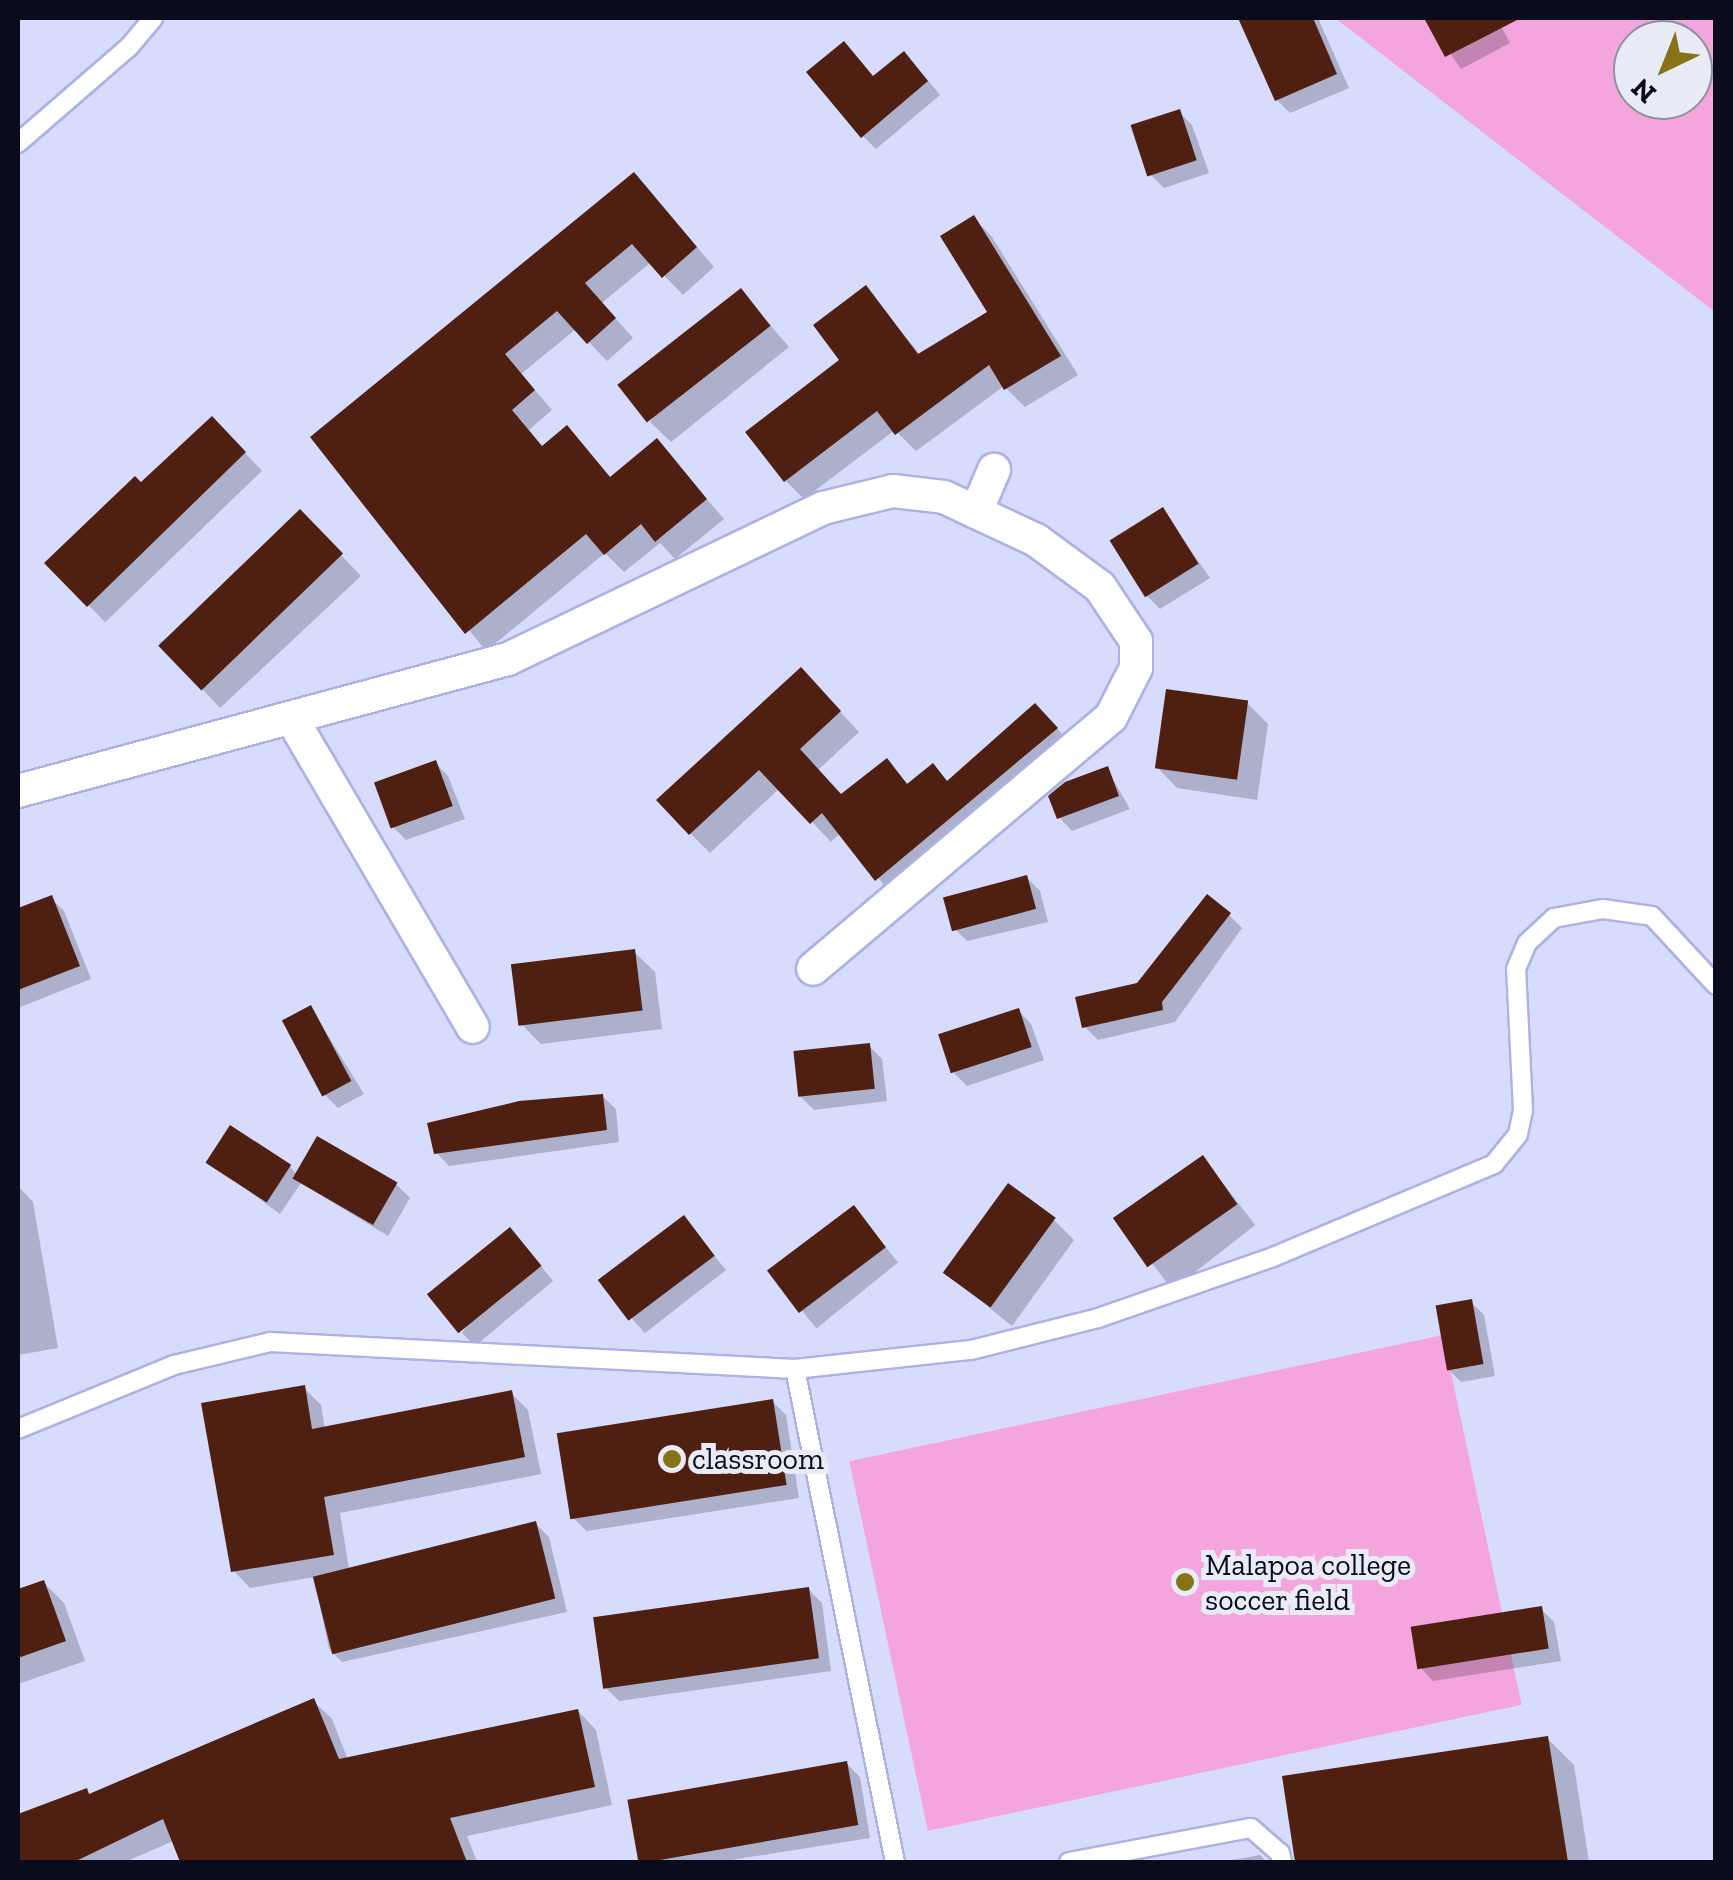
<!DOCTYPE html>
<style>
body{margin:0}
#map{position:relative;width:1733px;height:1880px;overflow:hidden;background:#d7dcfd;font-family:"Zilla Slab",serif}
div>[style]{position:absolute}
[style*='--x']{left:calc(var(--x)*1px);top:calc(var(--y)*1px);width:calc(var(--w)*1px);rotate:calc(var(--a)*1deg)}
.green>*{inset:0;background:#f5a5de;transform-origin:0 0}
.shadow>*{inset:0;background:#0003;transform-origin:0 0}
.building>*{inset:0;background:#4f2012;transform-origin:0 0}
.roads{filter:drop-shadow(2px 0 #aab2e6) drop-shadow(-2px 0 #aab2e6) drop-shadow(0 2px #aab2e6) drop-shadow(0 -2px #aab2e6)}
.lane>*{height:18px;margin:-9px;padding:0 9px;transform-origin:9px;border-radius:9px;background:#fff}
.street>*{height:32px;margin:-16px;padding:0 16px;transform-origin:16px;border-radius:16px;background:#fff}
.dots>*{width:28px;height:28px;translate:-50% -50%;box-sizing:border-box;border:5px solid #e9ebf6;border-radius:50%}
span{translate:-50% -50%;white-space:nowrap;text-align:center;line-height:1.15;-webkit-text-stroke:10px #e9ebf6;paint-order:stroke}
.poi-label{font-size:30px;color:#0a0b1d}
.left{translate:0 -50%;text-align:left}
.frame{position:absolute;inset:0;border:20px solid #0a0b1d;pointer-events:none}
.north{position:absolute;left:1613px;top:20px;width:100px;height:100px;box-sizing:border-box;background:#e9ebf6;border:2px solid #90919f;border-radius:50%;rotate:223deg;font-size:28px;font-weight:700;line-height:40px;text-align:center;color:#0a0b1d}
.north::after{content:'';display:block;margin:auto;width:35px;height:45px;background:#857315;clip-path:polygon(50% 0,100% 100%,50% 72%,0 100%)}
</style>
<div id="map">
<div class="green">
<div style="clip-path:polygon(evenodd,1335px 18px,1715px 18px,1715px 312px,1335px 18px,1633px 40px,1693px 40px,1693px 100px,1633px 100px,1633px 40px)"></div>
<div style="left:1443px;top:1335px;width:378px;height:607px;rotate:78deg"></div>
</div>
<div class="shadow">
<div style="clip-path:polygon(1262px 18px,1318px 18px,1349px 88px,1290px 113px,1277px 100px,1244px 25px)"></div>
<div style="clip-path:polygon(1426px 18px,1497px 18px,1510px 43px,1461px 69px)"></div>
<div style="clip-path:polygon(844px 44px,875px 78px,917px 67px,940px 95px,876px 149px,863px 136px)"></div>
<div style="clip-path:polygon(1179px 112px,1192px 125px,1209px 173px,1164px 188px,1151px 175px)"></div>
<div style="clip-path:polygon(652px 194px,714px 267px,683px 295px,651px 262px,602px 303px,633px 338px,607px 361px,576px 329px,521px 374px,552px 410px,529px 430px,543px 448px,567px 429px,612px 479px,657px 442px,724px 519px,675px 559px,660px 543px,624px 572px,605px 553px,486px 651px,314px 438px)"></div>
<div style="clip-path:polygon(974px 218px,992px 237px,1078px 375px,1025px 407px,1004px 386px,916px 451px,895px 430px,804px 499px,786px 481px,842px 360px,866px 288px,921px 356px,991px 313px)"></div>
<div style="clip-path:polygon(741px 291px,789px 347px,671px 442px,650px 422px)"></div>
<div style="left:212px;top:419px;width:72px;height:218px;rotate:46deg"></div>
<div style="clip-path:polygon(1163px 510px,1210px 578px,1160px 609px,1147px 596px)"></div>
<div style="clip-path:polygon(320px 533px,361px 576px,220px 708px,159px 643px)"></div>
<div style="clip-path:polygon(820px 690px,859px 732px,818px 770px,842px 797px,887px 762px,909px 785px,933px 767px,949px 783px,1054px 725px,1075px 749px,896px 899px,840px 833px,831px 842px,780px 788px,710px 853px,690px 833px)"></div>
<div style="clip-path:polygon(1247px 703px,1268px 724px,1257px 800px,1177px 788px,1157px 767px)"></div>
<div style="clip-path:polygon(435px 763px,448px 776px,465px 819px,406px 840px,393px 827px)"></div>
<div style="clip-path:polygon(1107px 769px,1130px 809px,1072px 831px,1059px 817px)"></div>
<div style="clip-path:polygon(1027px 878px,1040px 891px,1048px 922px,967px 941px,954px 928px)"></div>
<div style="clip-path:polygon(51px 898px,64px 911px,91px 979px,18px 1008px,18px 911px)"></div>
<div style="clip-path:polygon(1229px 915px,1242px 928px,1175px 1022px,1098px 1040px,1085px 1027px)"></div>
<div style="clip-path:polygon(634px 952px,655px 972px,662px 1029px,541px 1044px,520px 1023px)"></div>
<div style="clip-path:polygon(311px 1008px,364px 1094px,338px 1108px,325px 1095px)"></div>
<div style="clip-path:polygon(1018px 1010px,1031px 1024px,1044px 1060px,967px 1086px,954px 1073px)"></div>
<div style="clip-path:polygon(869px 1046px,882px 1059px,887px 1101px,814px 1110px,800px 1096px)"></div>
<div style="clip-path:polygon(602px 1096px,616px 1109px,619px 1142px,449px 1166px,436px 1152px)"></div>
<div style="left:1203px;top:1158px;width:85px;height:105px;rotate:52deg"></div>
<div style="clip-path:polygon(209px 1162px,290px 1167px,298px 1175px,396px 1184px,410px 1198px,388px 1236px,301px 1183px,280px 1214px)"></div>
<div style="clip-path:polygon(18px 1186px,33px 1202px,58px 1348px,18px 1355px)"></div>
<div style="left:854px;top:1208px;width:70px;height:105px;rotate:51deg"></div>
<div style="clip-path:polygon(684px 1219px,726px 1270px,645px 1333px,632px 1319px)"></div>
<div style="clip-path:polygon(1054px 1220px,1074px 1240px,1012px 1326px,945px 1272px)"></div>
<div style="clip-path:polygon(523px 1244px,553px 1281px,475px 1346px,462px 1333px)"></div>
<div style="clip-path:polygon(1471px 1302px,1484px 1315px,1495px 1376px,1461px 1382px,1448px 1369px)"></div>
<div style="clip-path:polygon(304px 1388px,321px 1405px,325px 1429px,511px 1393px,528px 1410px,541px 1474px,340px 1513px,349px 1569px,536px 1524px,549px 1537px,567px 1612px,342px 1662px,329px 1649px,314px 1577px,250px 1588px,233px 1570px)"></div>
<div style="clip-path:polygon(772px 1401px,786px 1415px,799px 1498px,587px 1531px,573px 1518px)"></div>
<div style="clip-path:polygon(43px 1582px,64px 1603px,85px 1661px,18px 1684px,18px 1592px)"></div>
<div style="clip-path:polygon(808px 1589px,822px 1603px,831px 1671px,619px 1701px,606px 1688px)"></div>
<div style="clip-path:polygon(1541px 1609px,1554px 1622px,1561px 1661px,1433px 1681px,1420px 1667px)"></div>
<div style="clip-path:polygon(313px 1701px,332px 1719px,348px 1760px,578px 1711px,596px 1730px,612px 1805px,467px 1836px,477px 1862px,180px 1862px,173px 1841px,125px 1862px,18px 1862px,18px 1816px,86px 1791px,91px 1796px)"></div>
<div style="clip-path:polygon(1547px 1738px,1574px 1765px,1589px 1862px,1296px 1862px,1284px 1778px)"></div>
<div style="clip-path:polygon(847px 1764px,860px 1777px,870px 1838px,719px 1862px,640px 1860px)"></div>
<div style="clip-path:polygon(1260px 1855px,1267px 1862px,1221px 1862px)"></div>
</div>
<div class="building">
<div style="clip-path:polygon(1238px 18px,1313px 18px,1337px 74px,1275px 101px)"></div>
<div style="clip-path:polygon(1424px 18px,1521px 18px,1445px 57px)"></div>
<div style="clip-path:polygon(844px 41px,873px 76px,904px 51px,928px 81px,861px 138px,806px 72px)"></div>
<div style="left:1180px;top:109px;width:54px;height:52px;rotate:72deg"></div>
<div style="clip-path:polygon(634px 172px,697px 247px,662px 278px,632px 244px,585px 283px,616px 318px,587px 344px,557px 311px,505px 354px,535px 390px,512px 410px,542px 446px,567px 425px,610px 477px,657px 438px,707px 499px,655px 542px,641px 524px,604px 555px,586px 534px,465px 634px,310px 437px)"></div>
<div style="clip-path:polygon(974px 215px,1061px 356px,1004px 390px,989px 365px,895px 435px,877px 411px,784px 482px,745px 432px,839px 360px,813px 325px,866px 285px,918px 354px,987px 312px,940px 236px)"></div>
<div style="left:741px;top:288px;width:48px;height:157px;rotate:52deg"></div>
<div style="clip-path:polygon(212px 416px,246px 452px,87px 607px,44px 563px,135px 476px,141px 482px)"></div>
<div style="left:1163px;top:507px;width:67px;height:63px;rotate:58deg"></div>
<div style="left:300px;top:509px;width:62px;height:197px;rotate:46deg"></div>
<div style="clip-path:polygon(801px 667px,841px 711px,800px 749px,841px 794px,887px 758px,907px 784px,933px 763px,947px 781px,1035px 703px,1058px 728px,875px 881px,822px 813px,810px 824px,759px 770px,689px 835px,656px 800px)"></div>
<div style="left:1166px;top:689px;width:83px;height:80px;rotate:8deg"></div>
<div style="left:436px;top:760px;width:49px;height:66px;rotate:70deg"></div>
<div style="clip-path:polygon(1108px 766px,1119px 796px,1057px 819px,1048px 796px,1065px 782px)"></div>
<div style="left:1027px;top:875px;width:35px;height:87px;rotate:75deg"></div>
<div style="clip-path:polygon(1207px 894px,1231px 913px,1162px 1002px,1163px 1010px,1082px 1028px,1075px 997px,1137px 983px)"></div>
<div style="clip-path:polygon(52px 895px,80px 966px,18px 990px,18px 908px)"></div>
<div style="left:635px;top:949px;width:62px;height:125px;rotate:83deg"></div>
<div style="left:311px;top:1005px;width:86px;height:33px;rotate:62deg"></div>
<div style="left:1019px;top:1008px;width:41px;height:85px;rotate:72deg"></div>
<div style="left:870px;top:1043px;width:46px;height:77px;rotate:84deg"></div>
<div style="clip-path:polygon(603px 1094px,607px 1130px,434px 1154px,427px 1123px,519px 1101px)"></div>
<div style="left:230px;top:1125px;width:73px;height:45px;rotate:33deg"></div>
<div style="left:317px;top:1136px;width:93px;height:49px;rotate:30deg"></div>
<div style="left:1203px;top:1155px;width:60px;height:110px;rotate:55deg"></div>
<div style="left:1008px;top:1183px;width:59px;height:111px;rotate:36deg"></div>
<div style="left:854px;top:1205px;width:53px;height:109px;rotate:53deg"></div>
<div style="left:684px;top:1215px;width:51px;height:108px;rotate:53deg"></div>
<div style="left:510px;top:1227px;width:50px;height:107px;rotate:51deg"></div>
<div style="left:1472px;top:1299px;width:66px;height:37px;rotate:80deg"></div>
<div style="clip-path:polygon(305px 1385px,312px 1429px,512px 1390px,525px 1457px,324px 1497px,334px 1555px,231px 1572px,201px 1403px)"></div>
<div style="left:773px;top:1399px;width:87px;height:219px;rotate:81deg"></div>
<div style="left:536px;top:1521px;width:80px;height:230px;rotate:76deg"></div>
<div style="clip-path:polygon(44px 1580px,66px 1641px,18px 1658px,18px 1589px)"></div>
<div style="left:809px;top:1587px;width:72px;height:218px;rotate:82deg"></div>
<div style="left:1542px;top:1606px;width:43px;height:133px;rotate:81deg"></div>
<div style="clip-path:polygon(314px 1698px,339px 1759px,578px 1709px,595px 1787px,450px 1818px,467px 1862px,180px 1862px,163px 1819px,74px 1862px,18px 1862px,18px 1814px,87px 1788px,89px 1794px)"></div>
<div style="clip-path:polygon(1548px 1736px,1568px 1862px,1295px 1862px,1282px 1776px)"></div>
<div style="left:847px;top:1761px;width:65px;height:223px;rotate:80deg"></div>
</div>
<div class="roads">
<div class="lane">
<div style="--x:18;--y:143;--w:147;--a:-40.9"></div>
<div style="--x:129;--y:47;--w:38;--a:-50"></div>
<div style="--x:795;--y:1369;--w:503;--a:78.53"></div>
<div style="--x:18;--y:1429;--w:169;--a:-22.3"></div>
<div style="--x:174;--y:1365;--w:99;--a:-13.5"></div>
<div style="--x:270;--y:1342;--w:526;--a:2.94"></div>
<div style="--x:795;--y:1369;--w:177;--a:-6.2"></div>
<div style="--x:971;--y:1350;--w:131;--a:-14.1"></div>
<div style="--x:1098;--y:1318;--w:185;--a:-19.2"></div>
<div style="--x:1273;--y:1257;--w:240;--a:-22.8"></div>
<div style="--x:1494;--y:1164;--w:38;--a:-51"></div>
<div style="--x:1518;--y:1134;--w:25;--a:-78"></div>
<div style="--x:1523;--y:1110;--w:141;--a:-92.8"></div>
<div style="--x:1516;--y:969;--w:28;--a:-67"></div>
<div style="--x:1527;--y:943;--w:37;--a:-43"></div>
<div style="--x:1554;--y:918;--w:50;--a:-10.4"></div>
<div style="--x:1603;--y:909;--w:49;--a:8.1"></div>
<div style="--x:1652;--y:916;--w:94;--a:47.2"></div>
<div style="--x:1069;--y:1862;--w:185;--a:-10.6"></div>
<div style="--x:1251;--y:1828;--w:38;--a:41"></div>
<div style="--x:1280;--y:1853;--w:9;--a:77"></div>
</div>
<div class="street">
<div style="--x:976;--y:512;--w:46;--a:-66.8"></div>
<div style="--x:292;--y:719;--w:357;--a:59.6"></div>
<div style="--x:18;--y:791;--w:507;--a:-15.08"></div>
<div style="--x:508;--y:659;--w:349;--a:-25.6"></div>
<div style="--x:823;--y:508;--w:72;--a:-13.7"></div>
<div style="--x:893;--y:491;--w:51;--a:6.7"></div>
<div style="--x:944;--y:497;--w:102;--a:25.1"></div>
<div style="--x:1036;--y:540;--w:79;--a:36.3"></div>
<div style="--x:1100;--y:587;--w:65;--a:56.3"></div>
<div style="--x:1136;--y:641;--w:27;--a:90"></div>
<div style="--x:1136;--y:668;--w:55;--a:117"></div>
<div style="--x:1111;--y:717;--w:390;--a:139.8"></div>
</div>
</div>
<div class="dots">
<div style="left:672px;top:1459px;background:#857315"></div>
<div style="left:1185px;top:1582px;background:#857315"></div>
</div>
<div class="poi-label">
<span class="left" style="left:692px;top:1459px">classroom</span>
<span class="left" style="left:1205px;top:1582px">Malapoa college<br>soccer field</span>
</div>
<div class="frame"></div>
<div class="north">N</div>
</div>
